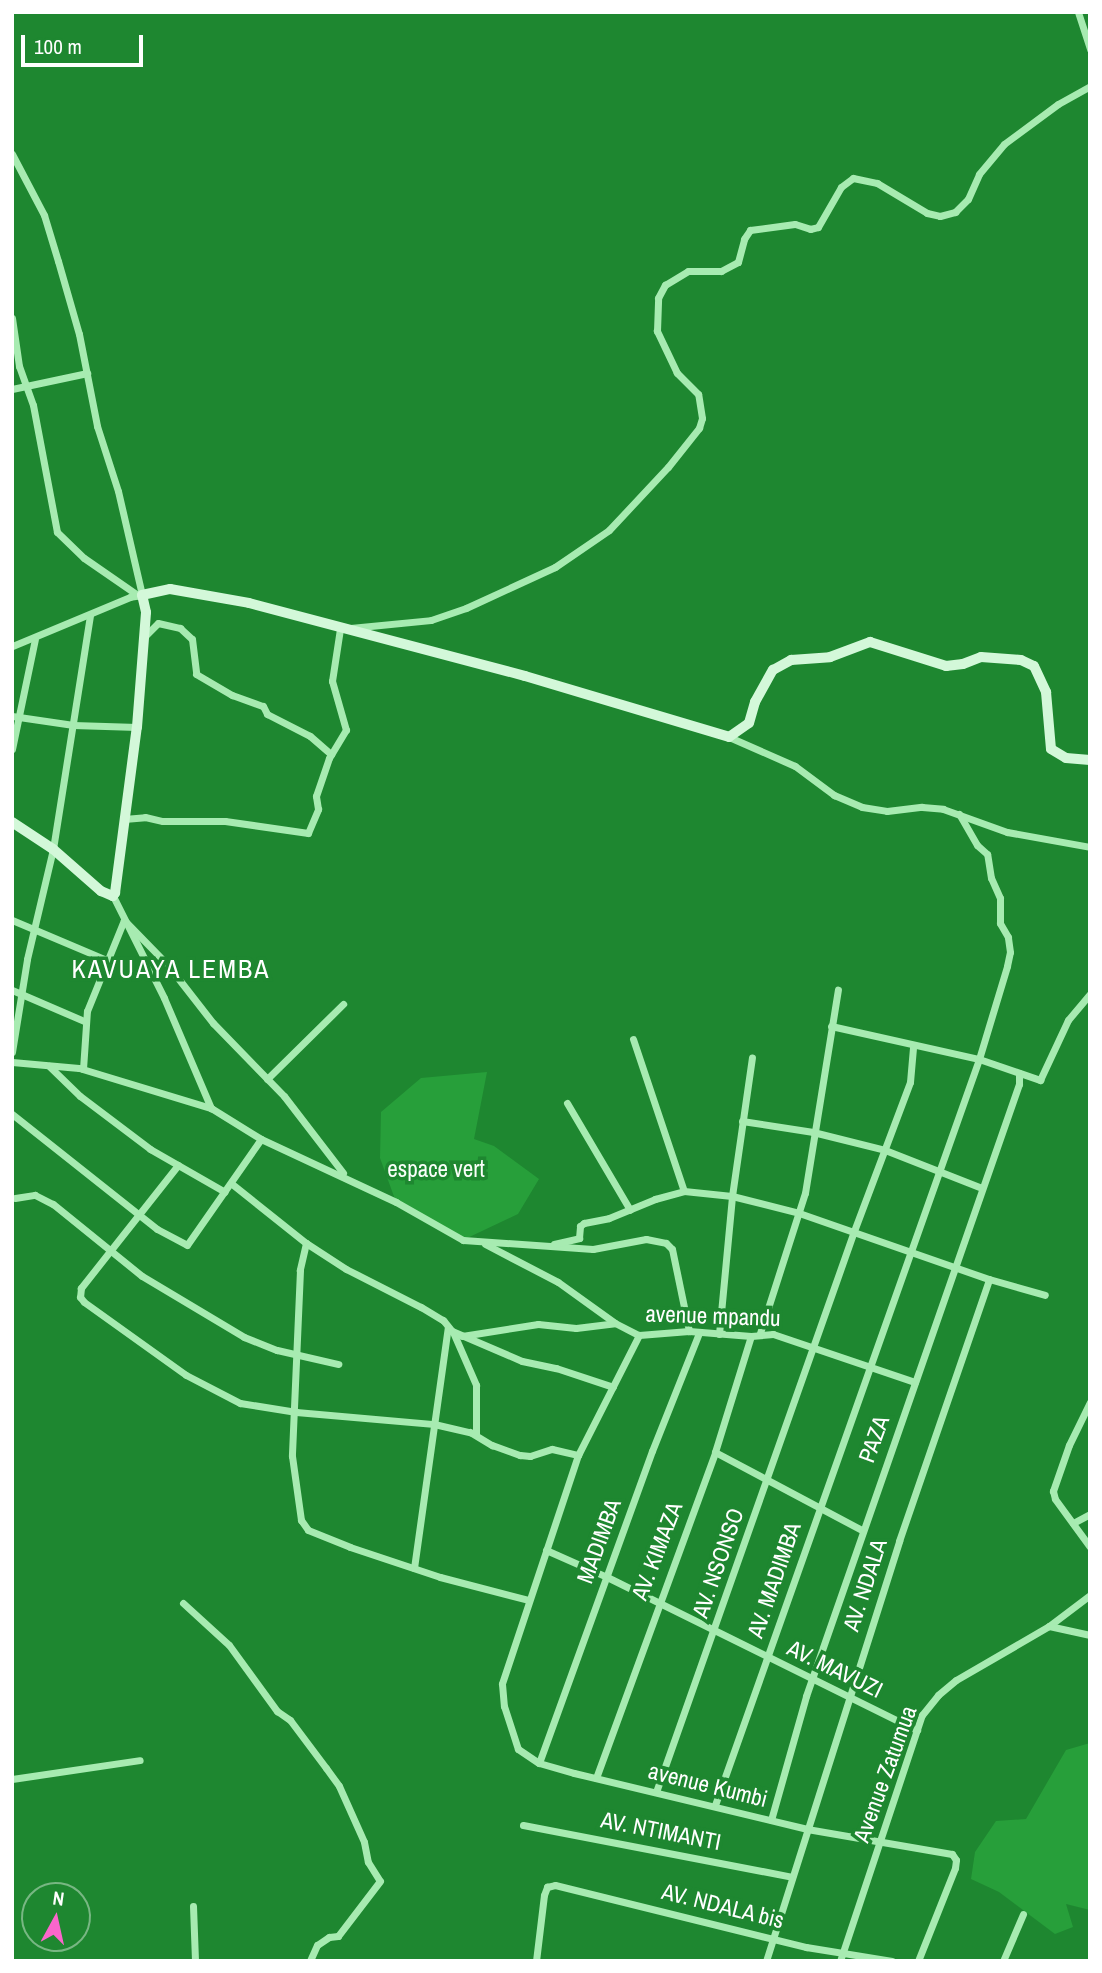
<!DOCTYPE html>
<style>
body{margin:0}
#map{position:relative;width:1102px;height:1973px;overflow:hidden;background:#1e8730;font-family:"Archivo Narrow",sans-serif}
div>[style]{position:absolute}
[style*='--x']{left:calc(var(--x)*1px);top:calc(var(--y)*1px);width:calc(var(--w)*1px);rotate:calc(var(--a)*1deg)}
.green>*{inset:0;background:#279f3a}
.street>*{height:7px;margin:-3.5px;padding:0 3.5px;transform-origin:3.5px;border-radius:3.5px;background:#a7ebb1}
.secondary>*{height:10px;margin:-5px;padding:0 5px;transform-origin:5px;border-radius:5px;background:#d3f8d9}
span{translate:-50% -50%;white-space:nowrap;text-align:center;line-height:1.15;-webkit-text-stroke:7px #1e8730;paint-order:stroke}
.park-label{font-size:23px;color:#fafefa}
.street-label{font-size:23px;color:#fff}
.quarter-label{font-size:26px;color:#fff;letter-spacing:2px}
.frame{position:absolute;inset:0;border:14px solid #fff;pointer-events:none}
.north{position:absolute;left:21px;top:1882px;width:70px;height:70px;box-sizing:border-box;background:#1e8730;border:2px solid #78b783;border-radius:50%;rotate:8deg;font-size:19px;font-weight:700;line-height:28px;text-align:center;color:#fff}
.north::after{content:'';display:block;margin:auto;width:24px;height:32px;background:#fa66cb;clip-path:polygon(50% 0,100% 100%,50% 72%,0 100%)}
.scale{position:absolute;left:21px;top:35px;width:122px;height:32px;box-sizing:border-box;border:4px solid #fff;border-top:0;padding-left:9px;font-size:21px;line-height:24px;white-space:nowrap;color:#fff;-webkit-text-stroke:5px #1e8730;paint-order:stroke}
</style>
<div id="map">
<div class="green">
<div style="clip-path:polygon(487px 1072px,474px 1139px,494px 1146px,539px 1179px,518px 1214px,463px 1240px,396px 1202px,380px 1158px,381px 1112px,421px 1078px)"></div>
<div style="clip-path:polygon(1090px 1743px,1090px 1910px,1066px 1904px,1073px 1927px,1055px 1934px,999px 1892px,971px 1879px,975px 1852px,996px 1821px,1026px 1819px,1066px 1750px)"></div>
</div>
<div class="street">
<div style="--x:1078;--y:12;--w:40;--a:72"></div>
<div style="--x:12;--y:154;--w:69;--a:62.3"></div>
<div style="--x:44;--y:215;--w:48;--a:73.1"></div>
<div style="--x:58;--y:261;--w:76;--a:74"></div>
<div style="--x:79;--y:334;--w:94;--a:78.9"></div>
<div style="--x:97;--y:426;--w:68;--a:72.1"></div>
<div style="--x:118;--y:491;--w:107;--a:77"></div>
<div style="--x:142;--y:595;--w:12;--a:171"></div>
<div style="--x:130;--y:597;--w:128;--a:157.4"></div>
<div style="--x:12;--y:318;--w:49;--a:81.7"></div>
<div style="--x:19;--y:366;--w:41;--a:70.3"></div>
<div style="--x:33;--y:405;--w:129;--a:79.3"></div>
<div style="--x:57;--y:532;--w:37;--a:44"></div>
<div style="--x:84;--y:558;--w:67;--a:34.6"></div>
<div style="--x:12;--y:389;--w:77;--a:-12"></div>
<div style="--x:145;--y:636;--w:18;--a:-45"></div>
<div style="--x:158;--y:623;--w:23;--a:13"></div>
<div style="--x:180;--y:628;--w:16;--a:43"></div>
<div style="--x:192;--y:639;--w:35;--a:83"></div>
<div style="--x:196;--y:674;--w:42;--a:30.3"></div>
<div style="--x:232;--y:695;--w:33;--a:20"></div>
<div style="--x:263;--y:706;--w:9;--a:63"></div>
<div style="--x:267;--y:714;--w:48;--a:27.1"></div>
<div style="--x:310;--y:736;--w:28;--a:41"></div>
<div style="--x:12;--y:716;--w:62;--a:8.4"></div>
<div style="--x:73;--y:725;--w:64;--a:1.8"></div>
<div style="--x:729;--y:737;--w:72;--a:23.7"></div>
<div style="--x:795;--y:766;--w:49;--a:36.6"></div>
<div style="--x:834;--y:795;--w:30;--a:23"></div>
<div style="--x:862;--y:807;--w:25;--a:9"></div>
<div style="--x:887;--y:811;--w:35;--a:-7"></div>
<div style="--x:922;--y:807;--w:21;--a:5"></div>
<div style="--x:943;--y:809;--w:68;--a:19.8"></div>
<div style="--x:1007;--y:832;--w:84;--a:10.2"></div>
<div style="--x:12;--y:749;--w:112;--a:-78.2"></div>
<div style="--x:124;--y:819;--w:21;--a:-5"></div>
<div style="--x:145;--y:817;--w:18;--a:13"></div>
<div style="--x:163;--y:821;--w:62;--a:0"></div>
<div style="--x:225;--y:821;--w:84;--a:8.2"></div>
<div style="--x:308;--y:833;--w:26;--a:-67"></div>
<div style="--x:318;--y:809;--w:13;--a:-99"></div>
<div style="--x:316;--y:796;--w:40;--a:-71.1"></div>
<div style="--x:329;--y:758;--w:33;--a:-59"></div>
<div style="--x:346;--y:730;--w:51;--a:-105.9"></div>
<div style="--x:332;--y:681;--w:53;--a:-81.3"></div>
<div style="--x:340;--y:629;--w:91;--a:-5.6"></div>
<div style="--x:431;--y:620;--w:37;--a:-19"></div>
<div style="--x:466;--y:608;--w:98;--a:-24.7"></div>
<div style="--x:555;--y:567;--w:65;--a:-34.4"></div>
<div style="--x:609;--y:530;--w:86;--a:-46.9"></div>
<div style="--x:668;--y:467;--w:50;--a:-51.5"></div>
<div style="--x:699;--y:428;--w:10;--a:-73"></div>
<div style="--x:702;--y:418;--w:24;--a:-99"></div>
<div style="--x:698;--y:394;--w:30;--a:-135"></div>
<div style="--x:677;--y:373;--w:47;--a:-115.5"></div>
<div style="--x:657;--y:331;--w:33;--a:-88"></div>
<div style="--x:658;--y:298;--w:15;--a:-62"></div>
<div style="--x:665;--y:285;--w:27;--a:-31"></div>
<div style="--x:688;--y:271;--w:33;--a:0"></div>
<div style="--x:721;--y:271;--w:19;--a:-28"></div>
<div style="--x:738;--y:262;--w:24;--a:-75"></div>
<div style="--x:744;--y:239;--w:11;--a:-56"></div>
<div style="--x:750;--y:230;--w:45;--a:-7.6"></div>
<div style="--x:795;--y:224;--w:16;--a:18"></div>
<div style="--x:810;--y:229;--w:8;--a:-14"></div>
<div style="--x:818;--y:227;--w:46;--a:-60.1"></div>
<div style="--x:841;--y:187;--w:15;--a:-37"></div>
<div style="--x:853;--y:178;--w:25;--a:12"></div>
<div style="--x:877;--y:183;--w:58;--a:31"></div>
<div style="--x:927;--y:213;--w:13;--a:13"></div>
<div style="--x:940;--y:216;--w:16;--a:-15"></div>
<div style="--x:955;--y:212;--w:18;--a:-45"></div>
<div style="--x:968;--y:199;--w:27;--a:-66"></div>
<div style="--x:979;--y:174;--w:39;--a:-50"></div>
<div style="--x:1004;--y:144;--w:67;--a:-36.5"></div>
<div style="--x:1058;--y:104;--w:37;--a:-29"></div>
<div style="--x:113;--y:896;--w:114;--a:63.4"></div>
<div style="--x:164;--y:998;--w:120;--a:66.9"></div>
<div style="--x:12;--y:920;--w:105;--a:22.9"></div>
<div style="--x:12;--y:990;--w:78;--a:23.3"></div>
<div style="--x:831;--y:1026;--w:152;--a:12.6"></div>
<div style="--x:979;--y:1059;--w:65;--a:19"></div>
<div style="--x:1040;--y:1080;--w:66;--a:-65"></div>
<div style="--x:1068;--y:1020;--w:34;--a:-50"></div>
<div style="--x:633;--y:1039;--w:160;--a:71.5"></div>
<div style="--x:12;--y:1052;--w:94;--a:-80.8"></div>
<div style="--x:27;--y:959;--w:113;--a:-76.7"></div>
<div style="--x:53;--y:849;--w:237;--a:-81"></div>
<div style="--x:12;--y:1062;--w:67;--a:5.1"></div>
<div style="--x:79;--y:1068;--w:138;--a:16.9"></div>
<div style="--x:211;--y:1108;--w:59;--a:31.8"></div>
<div style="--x:261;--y:1139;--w:149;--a:25"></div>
<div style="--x:396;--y:1202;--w:77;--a:29.6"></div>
<div style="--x:463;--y:1240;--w:130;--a:4"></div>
<div style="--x:593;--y:1249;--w:54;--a:-10.7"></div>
<div style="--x:646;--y:1239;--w:20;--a:11"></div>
<div style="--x:666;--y:1243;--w:8;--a:45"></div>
<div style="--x:672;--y:1249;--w:84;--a:78.3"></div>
<div style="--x:49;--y:1066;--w:43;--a:44.1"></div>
<div style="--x:80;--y:1096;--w:88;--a:37.1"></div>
<div style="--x:150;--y:1149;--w:86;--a:29.8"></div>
<div style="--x:83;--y:1069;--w:58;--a:-86.1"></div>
<div style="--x:87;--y:1011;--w:98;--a:-67.9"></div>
<div style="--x:124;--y:920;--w:62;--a:45.7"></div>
<div style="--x:167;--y:964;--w:75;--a:52.1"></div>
<div style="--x:213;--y:1023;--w:102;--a:45.8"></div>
<div style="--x:284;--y:1096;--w:97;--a:52.5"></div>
<div style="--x:267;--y:1079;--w:107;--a:-44.6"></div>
<div style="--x:567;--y:1103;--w:124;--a:59.5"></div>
<div style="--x:12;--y:1114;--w:185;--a:38.4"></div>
<div style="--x:157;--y:1229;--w:34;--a:28"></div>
<div style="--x:187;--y:1245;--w:129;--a:-55.1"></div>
<div style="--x:742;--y:1121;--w:72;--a:8.8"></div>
<div style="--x:813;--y:1132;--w:74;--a:14"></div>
<div style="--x:885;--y:1150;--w:104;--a:21.4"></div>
<div style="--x:178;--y:1165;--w:157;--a:128.3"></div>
<div style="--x:81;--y:1288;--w:9;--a:96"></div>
<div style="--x:80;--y:1297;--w:6;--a:51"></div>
<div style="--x:84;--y:1302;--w:125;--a:35.6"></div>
<div style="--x:186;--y:1375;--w:61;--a:27.4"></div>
<div style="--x:240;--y:1403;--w:57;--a:9.1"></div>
<div style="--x:296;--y:1412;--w:139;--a:5"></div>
<div style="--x:434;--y:1424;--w:37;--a:13"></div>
<div style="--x:470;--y:1432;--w:26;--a:31"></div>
<div style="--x:492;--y:1445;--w:30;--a:20"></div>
<div style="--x:520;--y:1455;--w:10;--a:6"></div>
<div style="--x:530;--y:1456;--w:23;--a:-18"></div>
<div style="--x:552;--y:1449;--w:27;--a:13"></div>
<div style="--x:232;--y:1184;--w:95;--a:38.6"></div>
<div style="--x:306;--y:1243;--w:48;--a:33"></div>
<div style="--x:346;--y:1269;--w:84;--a:26.9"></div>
<div style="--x:421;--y:1307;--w:26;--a:31"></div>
<div style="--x:443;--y:1320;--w:14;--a:51"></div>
<div style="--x:452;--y:1331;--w:76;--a:23.2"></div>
<div style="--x:522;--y:1361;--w:35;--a:12"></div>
<div style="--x:556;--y:1368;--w:60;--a:18.4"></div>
<div style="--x:15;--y:1198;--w:20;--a:-9"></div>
<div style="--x:35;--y:1195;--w:20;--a:27"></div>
<div style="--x:53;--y:1204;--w:114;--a:39"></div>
<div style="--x:142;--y:1276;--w:119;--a:30.9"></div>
<div style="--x:244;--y:1337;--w:35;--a:22"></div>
<div style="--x:277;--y:1350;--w:63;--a:12.9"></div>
<div style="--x:306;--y:1243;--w:28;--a:103"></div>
<div style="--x:300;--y:1270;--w:186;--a:92.5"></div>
<div style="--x:292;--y:1456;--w:65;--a:82"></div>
<div style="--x:301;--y:1520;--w:12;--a:55"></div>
<div style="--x:308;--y:1530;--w:45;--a:22"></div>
<div style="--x:350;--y:1547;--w:95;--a:18.4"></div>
<div style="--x:440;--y:1577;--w:91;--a:14.6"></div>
<div style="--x:485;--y:1244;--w:82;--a:27.5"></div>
<div style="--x:558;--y:1282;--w:70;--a:35.7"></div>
<div style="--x:615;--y:1323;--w:27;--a:27"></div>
<div style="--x:639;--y:1335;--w:50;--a:-4.6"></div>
<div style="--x:689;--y:1331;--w:62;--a:4.6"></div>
<div style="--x:751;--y:1336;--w:22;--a:-5"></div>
<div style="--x:773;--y:1334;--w:150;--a:18.7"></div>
<div style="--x:554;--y:1244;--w:26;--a:-13"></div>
<div style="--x:579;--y:1238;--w:12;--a:-85"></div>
<div style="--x:580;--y:1226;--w:5;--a:-37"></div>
<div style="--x:584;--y:1223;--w:25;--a:-11"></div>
<div style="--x:609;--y:1218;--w:50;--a:-22.4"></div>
<div style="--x:655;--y:1199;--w:30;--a:-15"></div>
<div style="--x:684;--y:1191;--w:48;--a:5.9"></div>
<div style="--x:732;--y:1196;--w:69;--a:14.2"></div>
<div style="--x:799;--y:1213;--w:201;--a:19.2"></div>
<div style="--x:453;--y:1332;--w:58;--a:66.5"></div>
<div style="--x:476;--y:1385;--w:49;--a:90"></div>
<div style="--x:760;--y:1333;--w:147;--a:-72.2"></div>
<div style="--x:805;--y:1193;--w:206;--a:-80.8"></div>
<div style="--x:719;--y:1334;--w:139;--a:-84.6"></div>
<div style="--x:732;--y:1196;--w:140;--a:-81.8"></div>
<div style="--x:639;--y:1335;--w:135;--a:116.9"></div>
<div style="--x:578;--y:1455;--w:241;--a:108.4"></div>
<div style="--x:502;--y:1684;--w:22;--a:85"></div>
<div style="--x:504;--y:1706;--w:45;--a:72"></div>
<div style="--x:518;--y:1749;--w:25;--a:34"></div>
<div style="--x:539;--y:1763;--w:36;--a:16"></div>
<div style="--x:574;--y:1773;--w:240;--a:13.5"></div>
<div style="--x:807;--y:1829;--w:147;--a:9.8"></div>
<div style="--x:952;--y:1854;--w:7;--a:56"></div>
<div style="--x:956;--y:1860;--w:8;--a:97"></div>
<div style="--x:955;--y:1868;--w:100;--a:111.7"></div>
<div style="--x:462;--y:1336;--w:77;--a:-9"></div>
<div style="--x:538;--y:1324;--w:38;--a:6"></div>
<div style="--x:576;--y:1328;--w:39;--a:-7"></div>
<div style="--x:1090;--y:1402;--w:48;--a:116"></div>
<div style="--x:1069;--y:1445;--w:49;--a:109.2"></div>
<div style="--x:1053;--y:1491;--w:8;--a:76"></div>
<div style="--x:1055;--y:1499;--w:59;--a:53.9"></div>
<div style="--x:715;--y:1452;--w:166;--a:28"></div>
<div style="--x:1073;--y:1523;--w:19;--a:-28"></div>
<div style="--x:546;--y:1550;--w:67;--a:23.9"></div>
<div style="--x:607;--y:1577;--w:346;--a:26.3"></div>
<div style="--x:414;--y:1568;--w:243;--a:-82"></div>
<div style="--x:183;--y:1603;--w:62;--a:42.4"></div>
<div style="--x:229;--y:1645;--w:82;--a:54"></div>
<div style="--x:277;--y:1711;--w:16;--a:35"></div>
<div style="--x:290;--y:1720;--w:60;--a:53.1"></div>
<div style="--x:326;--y:1768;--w:22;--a:54"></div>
<div style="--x:339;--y:1786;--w:61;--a:65.9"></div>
<div style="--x:364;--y:1842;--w:20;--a:79"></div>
<div style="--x:368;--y:1862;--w:22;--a:58"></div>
<div style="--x:380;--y:1881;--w:69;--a:127.4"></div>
<div style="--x:338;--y:1936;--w:9;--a:174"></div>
<div style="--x:329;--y:1937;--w:14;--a:146"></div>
<div style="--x:317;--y:1945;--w:17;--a:114"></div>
<div style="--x:1049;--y:1626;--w:42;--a:12.4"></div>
<div style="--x:539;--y:1763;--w:332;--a:-70.1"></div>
<div style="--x:652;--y:1451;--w:127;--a:-68.3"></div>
<div style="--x:596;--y:1778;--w:347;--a:-69.9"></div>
<div style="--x:715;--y:1452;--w:121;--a:-72.8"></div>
<div style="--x:12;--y:1779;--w:129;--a:-8.4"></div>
<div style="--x:656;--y:1792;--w:595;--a:-70.56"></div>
<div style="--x:854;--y:1231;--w:159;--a:-69.4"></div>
<div style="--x:910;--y:1082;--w:36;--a:-85"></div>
<div style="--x:715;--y:1805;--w:791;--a:-70.51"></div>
<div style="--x:979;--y:1059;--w:97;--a:-73.2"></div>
<div style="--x:1007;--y:966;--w:14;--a:-78"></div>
<div style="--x:1010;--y:952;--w:15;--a:-98"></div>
<div style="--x:1008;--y:937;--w:16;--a:-120"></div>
<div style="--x:1000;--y:923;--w:25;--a:-90"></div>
<div style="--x:1000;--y:898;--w:22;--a:-114"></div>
<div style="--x:991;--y:878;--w:24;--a:-99"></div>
<div style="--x:987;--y:854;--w:13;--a:-138"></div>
<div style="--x:977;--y:845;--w:36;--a:-120"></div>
<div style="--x:771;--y:1820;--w:129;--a:-74.2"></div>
<div style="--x:806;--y:1696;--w:648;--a:-70.81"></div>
<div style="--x:1019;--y:1084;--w:11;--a:-90"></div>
<div style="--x:523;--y:1825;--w:274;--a:10.9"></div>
<div style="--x:193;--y:1906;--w:55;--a:87.9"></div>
<div style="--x:536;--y:1961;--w:66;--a:-83.1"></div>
<div style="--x:544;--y:1895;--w:9;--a:-69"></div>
<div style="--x:547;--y:1887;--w:8;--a:-14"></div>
<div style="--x:555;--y:1885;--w:259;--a:13.9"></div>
<div style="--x:806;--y:1947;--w:87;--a:9.2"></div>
<div style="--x:766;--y:1961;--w:441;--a:-72.4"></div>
<div style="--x:899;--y:1541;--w:277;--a:-71"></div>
<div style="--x:989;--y:1279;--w:58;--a:15.9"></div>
<div style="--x:840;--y:1961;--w:259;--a:-71.6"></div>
<div style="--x:922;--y:1715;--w:26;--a:-51"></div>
<div style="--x:938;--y:1695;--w:23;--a:-40"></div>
<div style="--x:956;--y:1680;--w:108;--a:-30.1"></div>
<div style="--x:1049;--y:1626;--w:51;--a:-37.1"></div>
<div style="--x:1003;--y:1961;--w:51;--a:-66.9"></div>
</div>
<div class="secondary">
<div style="--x:12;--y:822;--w:49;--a:33.4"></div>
<div style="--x:53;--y:849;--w:64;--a:41.2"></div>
<div style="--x:101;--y:891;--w:13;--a:23"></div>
<div style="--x:113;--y:896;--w:4;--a:-56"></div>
<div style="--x:115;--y:893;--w:167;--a:-82.5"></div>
<div style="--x:137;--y:727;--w:115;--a:-85.5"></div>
<div style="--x:146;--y:612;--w:17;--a:-103"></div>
<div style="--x:142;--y:595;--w:29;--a:-12"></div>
<div style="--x:170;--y:589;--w:80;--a:10"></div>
<div style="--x:249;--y:603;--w:285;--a:14.8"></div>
<div style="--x:525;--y:676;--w:213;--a:16.6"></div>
<div style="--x:729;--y:737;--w:24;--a:-35"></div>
<div style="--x:749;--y:723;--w:22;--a:-74"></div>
<div style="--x:755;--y:702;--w:37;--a:-61"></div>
<div style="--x:773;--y:670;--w:21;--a:-29"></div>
<div style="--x:791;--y:660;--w:39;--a:-4"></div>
<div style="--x:830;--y:657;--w:43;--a:-20.6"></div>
<div style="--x:870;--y:642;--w:80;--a:17.5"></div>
<div style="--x:946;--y:666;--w:17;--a:-7"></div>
<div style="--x:963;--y:664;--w:19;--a:-21"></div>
<div style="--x:981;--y:657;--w:40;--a:4.3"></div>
<div style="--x:1021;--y:660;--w:14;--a:25"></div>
<div style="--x:1034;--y:666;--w:29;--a:65"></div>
<div style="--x:1046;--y:692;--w:57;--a:85"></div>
<div style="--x:1051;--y:749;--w:17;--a:31"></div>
<div style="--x:1066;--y:758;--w:24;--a:5"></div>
</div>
<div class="park-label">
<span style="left:436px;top:1169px">espace vert</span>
</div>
<div class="street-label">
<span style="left:713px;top:1316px;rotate:2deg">avenue mpandu</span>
<span style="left:874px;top:1439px;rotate:-70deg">PAZA</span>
<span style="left:599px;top:1541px;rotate:-70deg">MADIMBA</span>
<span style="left:657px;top:1551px;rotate:-69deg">AV. KIMAZA</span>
<span style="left:718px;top:1563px;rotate:-71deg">AV. NSONSO</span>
<span style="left:774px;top:1580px;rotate:-71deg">AV. MADIMBA</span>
<span style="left:865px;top:1585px;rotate:-72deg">AV. NDALA</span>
<span style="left:835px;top:1669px;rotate:26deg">AV. MAVUZI</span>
<span style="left:885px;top:1774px;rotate:-70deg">Avenue Zatumua</span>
<span style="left:708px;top:1785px;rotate:14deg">avenue Kumbi</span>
<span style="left:661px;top:1831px;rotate:11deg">AV. NTIMANTI</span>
<span style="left:723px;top:1906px;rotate:14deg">AV. NDALA bis</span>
</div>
<div class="quarter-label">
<span style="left:171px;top:969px">KAVUAYA LEMBA</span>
</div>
<div class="frame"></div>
<div class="north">N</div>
<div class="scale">100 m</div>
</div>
